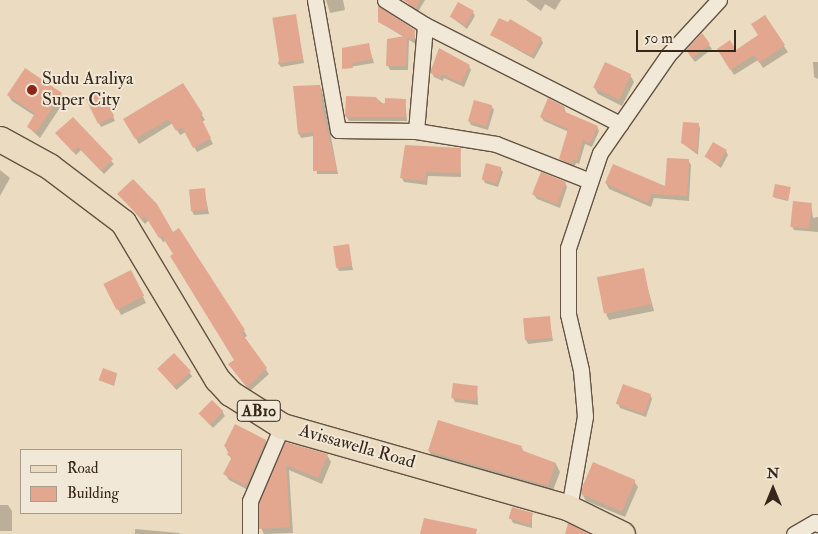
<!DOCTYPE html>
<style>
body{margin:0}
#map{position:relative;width:818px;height:534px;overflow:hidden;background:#ebdbc1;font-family:"IM FELL Double Pica",serif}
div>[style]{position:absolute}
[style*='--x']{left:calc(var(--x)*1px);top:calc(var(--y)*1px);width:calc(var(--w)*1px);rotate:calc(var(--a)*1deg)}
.shadow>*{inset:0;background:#0003;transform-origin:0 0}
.building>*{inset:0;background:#e3a78f;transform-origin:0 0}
.roads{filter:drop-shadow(1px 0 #635444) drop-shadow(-1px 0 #635444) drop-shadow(0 1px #635444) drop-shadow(0 -1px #635444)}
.street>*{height:15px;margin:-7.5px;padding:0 7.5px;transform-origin:7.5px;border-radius:7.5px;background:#f2e8d7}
.primary>*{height:25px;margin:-12.5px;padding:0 12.5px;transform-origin:12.5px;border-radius:12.5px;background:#ebdbc1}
.dots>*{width:14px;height:14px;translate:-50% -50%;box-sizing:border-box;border:2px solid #f2e8d7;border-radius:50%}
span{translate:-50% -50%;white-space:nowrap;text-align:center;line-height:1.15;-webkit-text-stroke:4px #f2e8d7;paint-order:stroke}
.shield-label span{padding:1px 4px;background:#f2e8d7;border:1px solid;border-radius:4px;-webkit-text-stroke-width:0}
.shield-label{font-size:16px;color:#36271a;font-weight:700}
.poi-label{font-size:18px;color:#36271a}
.left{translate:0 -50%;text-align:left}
.street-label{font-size:18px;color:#36271a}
.legend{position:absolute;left:20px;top:449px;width:162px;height:65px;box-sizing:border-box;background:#f2e8d7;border:1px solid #a79b8b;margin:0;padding:6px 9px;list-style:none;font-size:15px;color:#36271a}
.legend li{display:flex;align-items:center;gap:10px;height:25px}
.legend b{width:25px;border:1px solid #a79b8b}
.north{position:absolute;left:748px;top:464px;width:50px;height:50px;-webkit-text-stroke:4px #f2e8d7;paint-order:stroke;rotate:0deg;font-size:14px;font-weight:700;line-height:20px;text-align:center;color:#36271a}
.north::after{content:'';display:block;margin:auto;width:18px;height:22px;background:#36271a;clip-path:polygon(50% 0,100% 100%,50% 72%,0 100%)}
.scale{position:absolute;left:636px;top:30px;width:100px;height:22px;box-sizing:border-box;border:2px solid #36271a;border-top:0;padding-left:6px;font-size:15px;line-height:18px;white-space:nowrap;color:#36271a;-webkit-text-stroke:4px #f2e8d7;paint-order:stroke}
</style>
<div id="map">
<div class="shadow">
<div style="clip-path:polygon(326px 0,343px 0,345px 10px,330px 13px)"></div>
<div style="clip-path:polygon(404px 0,425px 0,418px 12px)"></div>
<div style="clip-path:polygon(526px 0,561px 0,555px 10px,545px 4px,541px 11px)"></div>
<div style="clip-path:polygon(473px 12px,475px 16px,467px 29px,451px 17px)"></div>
<div style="clip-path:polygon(295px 16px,304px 63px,281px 67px,278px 63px)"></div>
<div style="clip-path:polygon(764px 17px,788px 52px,763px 68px,758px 60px,734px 75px,718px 49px,736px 52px,759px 36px)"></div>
<div style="clip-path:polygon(379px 22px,414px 31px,416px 44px,409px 40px,408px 70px,390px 70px,388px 66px,404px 37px)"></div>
<div style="clip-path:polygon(491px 35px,541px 39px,543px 43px,534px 59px)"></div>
<div style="clip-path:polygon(368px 44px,374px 63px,343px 68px)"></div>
<div style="clip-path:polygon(709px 45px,712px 49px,695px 62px,689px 54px)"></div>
<div style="clip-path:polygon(440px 50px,469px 66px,471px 70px,464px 87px,444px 78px,443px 81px,434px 77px,432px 73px)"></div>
<div style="clip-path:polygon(813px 62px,818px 62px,818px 79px,814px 77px)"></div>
<div style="clip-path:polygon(630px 75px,634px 82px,622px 106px,598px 94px,594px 87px)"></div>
<div style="clip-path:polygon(183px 84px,205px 120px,202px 122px,213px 144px,197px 152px,186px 132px,180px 135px,173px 123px,139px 144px,125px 120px)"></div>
<div style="clip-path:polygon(320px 86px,322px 90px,338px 174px,317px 174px,314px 136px,301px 138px,299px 134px,294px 87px)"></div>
<div style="clip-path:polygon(61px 94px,65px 100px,40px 138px,28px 127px,35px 116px,12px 101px,8px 95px)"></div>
<div style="clip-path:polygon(104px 97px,115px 121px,101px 127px,87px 100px)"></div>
<div style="clip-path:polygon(376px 98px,386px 106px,405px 100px,407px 121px,349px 121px,346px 116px)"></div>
<div style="clip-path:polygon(491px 106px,494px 110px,488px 130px,471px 125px,469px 121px)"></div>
<div style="clip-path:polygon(564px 107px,566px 113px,597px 127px,599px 131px,592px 147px,585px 144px,579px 164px,576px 163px,574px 167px,560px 159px,569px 132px,544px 121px,541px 117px)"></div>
<div style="clip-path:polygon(72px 119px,114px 164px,104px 174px,81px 150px,76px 155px,59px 137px)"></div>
<div style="clip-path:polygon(698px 124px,700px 128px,698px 155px,682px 143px)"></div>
<div style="clip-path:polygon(460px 149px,461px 177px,428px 176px,427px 185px,404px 182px,402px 178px)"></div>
<div style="clip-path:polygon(726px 151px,728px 155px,721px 168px,706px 157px)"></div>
<div style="clip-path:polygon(688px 160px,691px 165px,689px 201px,654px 198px,651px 207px,609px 189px,606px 183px,666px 188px)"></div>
<div style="clip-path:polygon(500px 168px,503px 172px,498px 187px,485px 183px,483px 179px)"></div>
<div style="clip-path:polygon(0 170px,10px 178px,0 196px)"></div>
<div style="clip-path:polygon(565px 183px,567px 187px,560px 208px,537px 199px,534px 195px)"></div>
<div style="clip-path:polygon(204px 189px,209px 214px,194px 215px,192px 211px)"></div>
<div style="clip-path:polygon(790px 189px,788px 201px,775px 198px,774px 197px)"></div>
<div style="clip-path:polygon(119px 194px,172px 233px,244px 331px,247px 336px,244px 338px,269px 374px,250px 391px,233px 370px,235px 360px,166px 241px,163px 242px,149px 220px,145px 224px)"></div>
<div style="clip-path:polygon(811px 204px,813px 218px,818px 217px,818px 232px,794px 230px,792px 226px)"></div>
<div style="clip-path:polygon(348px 245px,353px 270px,339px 271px,337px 267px)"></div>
<div style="clip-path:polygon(643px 270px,654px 311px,609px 320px,606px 314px)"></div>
<div style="clip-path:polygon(134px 278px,146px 303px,121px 315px,118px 309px)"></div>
<div style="clip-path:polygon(549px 318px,553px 341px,528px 344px,526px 340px)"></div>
<div style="left:174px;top:355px;width:28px;height:21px;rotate:49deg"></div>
<div style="clip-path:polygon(117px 374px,114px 386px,100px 380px)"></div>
<div style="clip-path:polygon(477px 387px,478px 405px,455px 402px,453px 398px)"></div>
<div style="clip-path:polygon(650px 395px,652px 399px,646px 417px,620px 408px,618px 403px)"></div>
<div style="clip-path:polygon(222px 411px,225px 416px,213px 428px,200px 414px)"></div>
<div style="clip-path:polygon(265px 441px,269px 447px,250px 491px,229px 480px,225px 474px,232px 461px,225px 446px)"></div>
<div style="clip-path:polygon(286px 443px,327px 455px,331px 462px,322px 484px,289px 470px,293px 533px,264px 534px,261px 528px)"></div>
<div style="clip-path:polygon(522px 448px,524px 453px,556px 464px,560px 472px,552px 493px,434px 459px,429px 451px)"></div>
<div style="clip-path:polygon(634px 481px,638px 487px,625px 517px,586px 501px,582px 494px)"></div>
<div style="clip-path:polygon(0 505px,8px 505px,12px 511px,12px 531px,0 531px)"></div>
<div style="clip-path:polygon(532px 514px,532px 528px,513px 523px,511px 519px)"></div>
<div style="clip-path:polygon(135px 529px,179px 533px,180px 534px,135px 534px)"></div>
</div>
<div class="building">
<div style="clip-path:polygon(403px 0,420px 0,416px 8px)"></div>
<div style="left:458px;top:2px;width:18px;height:17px;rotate:29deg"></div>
<div style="clip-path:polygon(378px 6px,415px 30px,414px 40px,407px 37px,406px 66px,386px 66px,387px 39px,405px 36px,378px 22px)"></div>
<div style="left:296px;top:14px;width:46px;height:24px;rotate:81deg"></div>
<div style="clip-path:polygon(765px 15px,785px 45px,759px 63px,754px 55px,730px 70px,717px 49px,730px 40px,736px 50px,758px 35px,751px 24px)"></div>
<div style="clip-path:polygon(499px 18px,508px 22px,510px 19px,542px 38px,532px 56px,490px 35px)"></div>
<div style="clip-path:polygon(702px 33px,710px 44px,692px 58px,686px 50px)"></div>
<div style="clip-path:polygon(369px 43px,372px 59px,352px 63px,353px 68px,342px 69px,342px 48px)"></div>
<div style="clip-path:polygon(439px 48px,470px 65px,461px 83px,442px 74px,440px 78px,430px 73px)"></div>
<div style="left:605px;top:62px;width:29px;height:28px;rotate:25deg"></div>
<div style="clip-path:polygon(25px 68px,62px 93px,36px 132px,27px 127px,35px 113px,7px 95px)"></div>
<div style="clip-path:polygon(183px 83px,203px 114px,200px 116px,211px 138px,193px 148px,182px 127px,176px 131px,169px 119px,135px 139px,123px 119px)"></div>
<div style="clip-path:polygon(320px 85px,322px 107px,337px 171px,313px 171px,313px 132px,298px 134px,293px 86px)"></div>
<div style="left:102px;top:91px;width:28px;height:18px;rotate:64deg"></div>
<div style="clip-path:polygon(346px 96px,376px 97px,381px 104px,385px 103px,385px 98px,406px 99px,405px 117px,345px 117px)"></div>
<div style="clip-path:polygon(548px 98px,565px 107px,563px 111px,598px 126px,590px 143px,583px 140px,577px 161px,573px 159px,572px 164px,559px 159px,568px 129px,540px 117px)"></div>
<div style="left:474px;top:100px;width:19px;height:22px;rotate:16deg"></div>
<div style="clip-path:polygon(73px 117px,113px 159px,101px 171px,78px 147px,73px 152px,55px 133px)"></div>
<div style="clip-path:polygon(683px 122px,699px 123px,697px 152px,681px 143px)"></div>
<div style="left:713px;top:142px;width:16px;height:17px;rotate:30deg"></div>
<div style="clip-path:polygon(405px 145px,461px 148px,460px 173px,426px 172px,425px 181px,400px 178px)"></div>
<div style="clip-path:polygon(667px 158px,689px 159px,687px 196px,651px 194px,648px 203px,605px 183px,613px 164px,665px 186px)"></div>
<div style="left:486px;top:163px;width:16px;height:17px;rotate:15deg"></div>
<div style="left:541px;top:172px;width:27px;height:24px;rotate:22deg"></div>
<div style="clip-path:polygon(133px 179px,157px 204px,173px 232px,179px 228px,245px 330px,241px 332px,267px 368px,247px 387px,228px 364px,234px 360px,170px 256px,173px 254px,162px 236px,159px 238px,145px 216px,142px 219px,117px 194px)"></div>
<div style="left:775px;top:184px;width:16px;height:13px;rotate:11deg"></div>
<div style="left:205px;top:188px;width:22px;height:16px;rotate:85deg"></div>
<div style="left:793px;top:201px;width:19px;height:26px;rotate:6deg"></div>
<div style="left:349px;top:244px;width:22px;height:16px;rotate:82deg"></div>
<div style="left:644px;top:268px;width:37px;height:48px;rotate:79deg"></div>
<div style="left:131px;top:270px;width:29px;height:31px;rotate:63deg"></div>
<div style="left:550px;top:316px;width:22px;height:27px;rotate:85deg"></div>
<div style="left:174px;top:353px;width:25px;height:23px;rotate:47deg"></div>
<div style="left:103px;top:368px;width:15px;height:13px;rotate:20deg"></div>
<div style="left:453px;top:383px;width:25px;height:15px;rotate:7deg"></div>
<div style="left:623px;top:384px;width:30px;height:21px;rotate:20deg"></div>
<div style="left:212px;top:400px;width:16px;height:19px;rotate:45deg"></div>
<div style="clip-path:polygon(438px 420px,522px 446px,521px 450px,556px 463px,548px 486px,428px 451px)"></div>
<div style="clip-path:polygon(235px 424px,266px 440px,246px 486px,223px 474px,232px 457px,227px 455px,229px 450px,224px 446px)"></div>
<div style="clip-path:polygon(285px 442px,328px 454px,318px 478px,286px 465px,290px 527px,259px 529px,259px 503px)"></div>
<div style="left:593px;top:462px;width:46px;height:34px;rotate:23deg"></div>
<div style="left:512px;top:507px;width:22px;height:12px;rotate:16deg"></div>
<div style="clip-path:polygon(424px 518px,477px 529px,476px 534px,420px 534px)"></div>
<div style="clip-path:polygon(568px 523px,589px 534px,565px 534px)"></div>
</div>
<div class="roads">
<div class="street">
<div style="--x:315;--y:0;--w:132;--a:80"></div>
<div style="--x:338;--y:130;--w:78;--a:0.7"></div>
<div style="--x:416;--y:131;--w:106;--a:-85.1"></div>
<div style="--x:385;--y:0;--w:47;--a:32"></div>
<div style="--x:425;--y:25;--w:219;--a:26.9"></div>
<div style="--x:416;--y:131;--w:81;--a:9.2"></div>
<div style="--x:496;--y:144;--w:101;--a:21.5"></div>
<div style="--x:569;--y:508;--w:93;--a:-80.1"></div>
<div style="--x:585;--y:416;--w:46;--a:-95"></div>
<div style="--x:581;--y:370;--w:57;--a:-103.1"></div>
<div style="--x:568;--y:314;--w:66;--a:-90"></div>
<div style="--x:568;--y:248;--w:100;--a:-71.4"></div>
<div style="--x:600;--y:153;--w:119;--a:-55.2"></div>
<div style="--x:668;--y:55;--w:75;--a:-47.2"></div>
<div style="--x:250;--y:534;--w:33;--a:-90"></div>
<div style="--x:250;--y:501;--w:82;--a:-66.9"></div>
<div style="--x:794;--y:534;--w:24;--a:-30"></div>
<div style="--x:815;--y:522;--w:4;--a:34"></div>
</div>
<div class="primary">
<div style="--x:0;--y:139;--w:56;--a:28.9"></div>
<div style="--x:49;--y:166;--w:93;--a:37.1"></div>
<div style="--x:123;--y:222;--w:183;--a:59.1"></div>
<div style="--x:217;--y:379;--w:19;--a:47"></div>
<div style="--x:230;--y:393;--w:62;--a:32.4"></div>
<div style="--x:282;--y:426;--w:298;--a:15.9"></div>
<div style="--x:569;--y:508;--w:59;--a:26.1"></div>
</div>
</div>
<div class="dots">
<div style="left:32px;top:90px;background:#8f2418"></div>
</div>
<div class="shield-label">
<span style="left:259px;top:411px">AB10</span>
</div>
<div class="poi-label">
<span class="left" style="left:42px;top:90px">Sudu Araliya<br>Super City</span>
</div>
<div class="street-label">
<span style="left:357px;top:447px;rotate:16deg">Avissawella Road</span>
</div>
<ul class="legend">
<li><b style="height:6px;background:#ebdbc1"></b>Road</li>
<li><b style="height:14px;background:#e3a78f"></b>Building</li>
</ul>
<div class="north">N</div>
<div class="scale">50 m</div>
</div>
